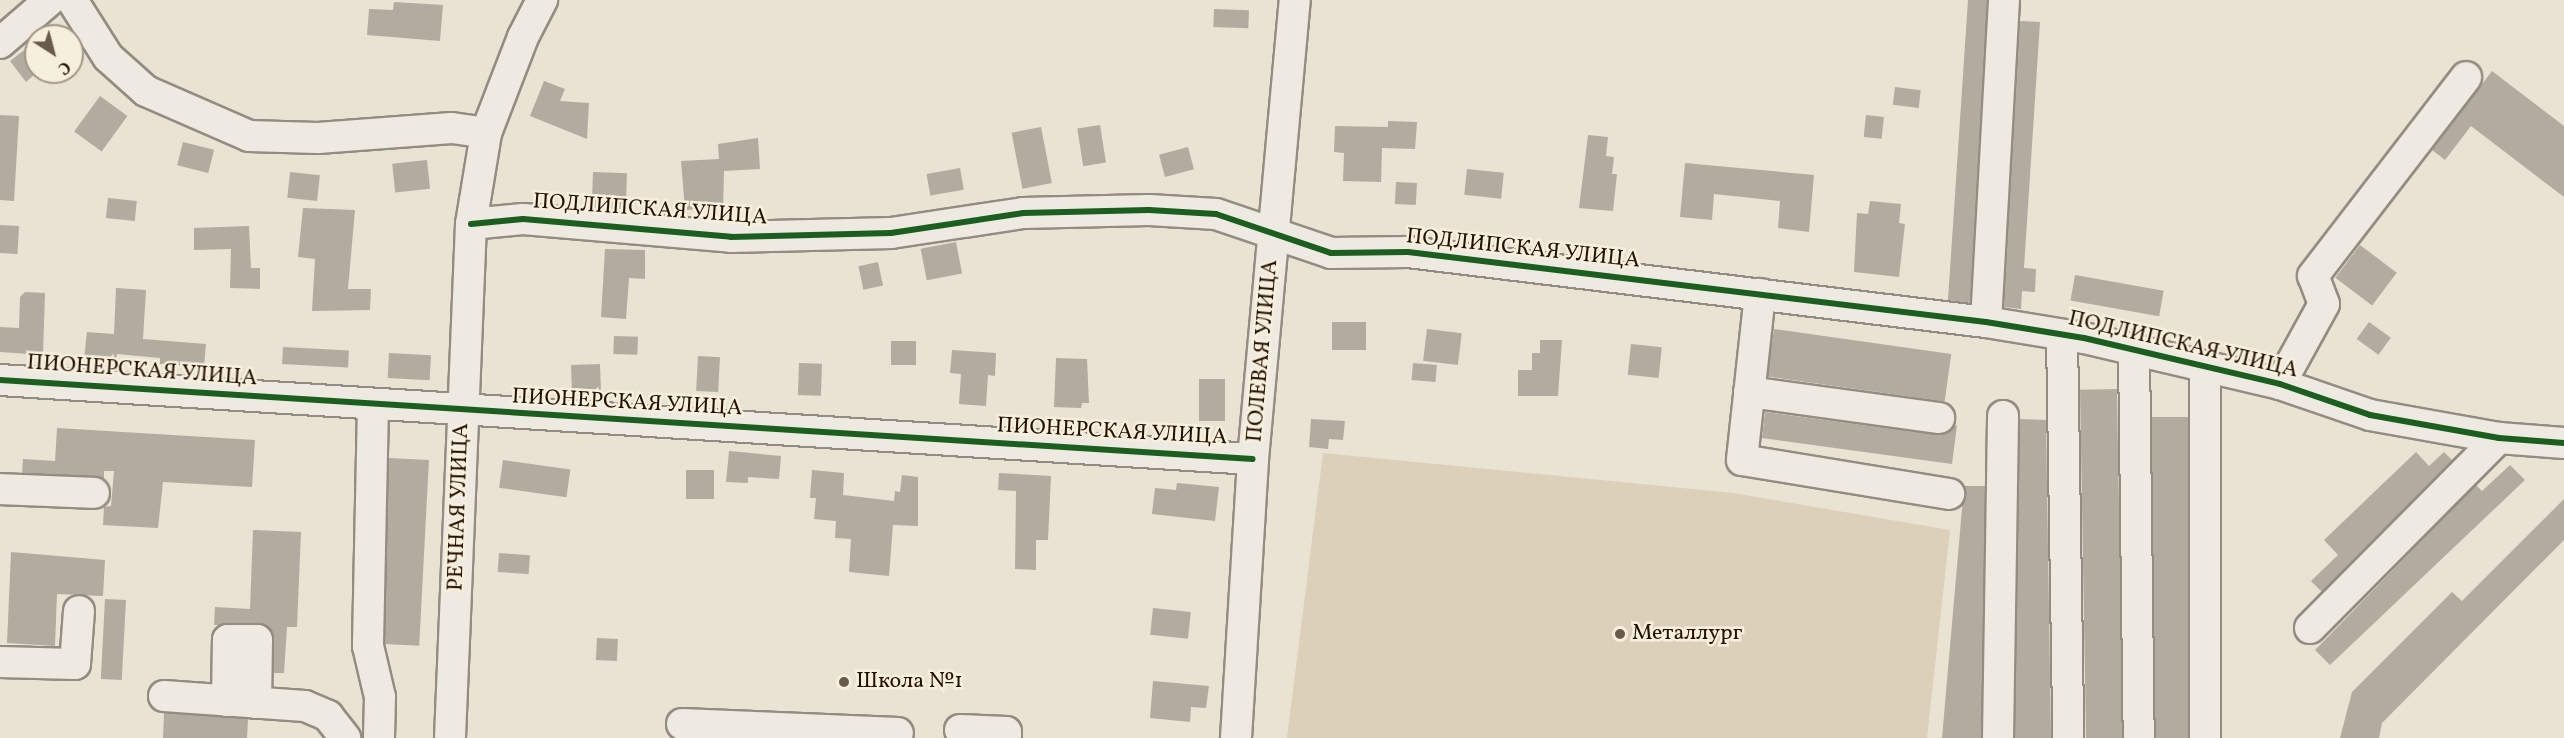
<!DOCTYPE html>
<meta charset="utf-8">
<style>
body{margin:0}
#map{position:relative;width:2564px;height:738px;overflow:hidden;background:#eae2d3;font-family:Vollkorn,serif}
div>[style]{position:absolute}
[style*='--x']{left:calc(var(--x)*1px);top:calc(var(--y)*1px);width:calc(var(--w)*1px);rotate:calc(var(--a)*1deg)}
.green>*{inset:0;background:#dcd0bb}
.building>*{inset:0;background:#b2aba0;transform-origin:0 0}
.roads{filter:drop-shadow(2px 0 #938c82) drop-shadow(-2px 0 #938c82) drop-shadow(0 2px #938c82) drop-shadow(0 -2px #938c82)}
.minor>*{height:30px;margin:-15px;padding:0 15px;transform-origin:15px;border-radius:15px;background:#eeeae2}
.cycleway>*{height:6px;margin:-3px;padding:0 3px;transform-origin:3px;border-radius:3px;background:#1b5e20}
.dots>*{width:16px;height:16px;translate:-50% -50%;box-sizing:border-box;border:3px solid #f7efdd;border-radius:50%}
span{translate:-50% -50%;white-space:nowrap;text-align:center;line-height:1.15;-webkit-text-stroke:5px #f7efdd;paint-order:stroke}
.street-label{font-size:22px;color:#241201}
.poi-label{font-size:22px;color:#241201}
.left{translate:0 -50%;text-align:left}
.north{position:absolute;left:24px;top:24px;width:60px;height:60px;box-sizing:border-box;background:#f7efdd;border:2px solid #a39785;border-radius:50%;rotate:144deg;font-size:16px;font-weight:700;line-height:24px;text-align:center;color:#241201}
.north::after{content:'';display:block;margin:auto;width:21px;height:27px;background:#695b4a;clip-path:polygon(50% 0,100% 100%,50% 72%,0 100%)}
</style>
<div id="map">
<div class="green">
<div style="clip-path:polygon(1323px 453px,1733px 493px,1950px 530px,1927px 738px,1287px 738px)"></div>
</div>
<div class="building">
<div style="clip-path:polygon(1968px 0,1987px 0,1970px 303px,1948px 300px)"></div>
<div style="clip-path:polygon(394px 2px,443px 5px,440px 41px,367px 35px,369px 9px,393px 10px)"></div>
<div style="left:1214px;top:9px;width:35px;height:18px;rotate:2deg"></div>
<div style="clip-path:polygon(2020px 21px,2040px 22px,2024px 268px,2036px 269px,2035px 292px,2022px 291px,2021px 309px,2004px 307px)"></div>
<div style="clip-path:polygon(36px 41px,36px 73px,26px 82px,10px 61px)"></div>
<div style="clip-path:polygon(2492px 71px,2564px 126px,2564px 197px,2471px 126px,2445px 160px,2432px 150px)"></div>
<div style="clip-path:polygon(544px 81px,565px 89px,560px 101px,589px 103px,587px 139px,530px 116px)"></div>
<div style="left:1895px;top:87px;width:26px;height:18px;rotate:7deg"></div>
<div style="left:100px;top:96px;width:34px;height:44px;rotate:36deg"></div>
<div style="clip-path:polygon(0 115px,19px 116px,14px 201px,0 200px)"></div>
<div style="left:1866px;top:115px;width:18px;height:22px;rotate:6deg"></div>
<div style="clip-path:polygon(1388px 121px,1417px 122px,1415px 149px,1382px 148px,1381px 182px,1343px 181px,1344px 153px,1334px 152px,1335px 126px,1388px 127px)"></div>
<div style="left:1100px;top:125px;width:38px;height:23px;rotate:81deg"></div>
<div style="left:1041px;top:127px;width:57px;height:30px;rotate:79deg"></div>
<div style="clip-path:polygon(1588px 135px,1608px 137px,1606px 156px,1614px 157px,1612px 174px,1617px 174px,1613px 211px,1579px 208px)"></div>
<div style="clip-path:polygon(758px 138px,760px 169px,724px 171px,723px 208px,685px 210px,681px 161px,719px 159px,718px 144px)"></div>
<div style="left:183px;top:142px;width:32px;height:24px;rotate:14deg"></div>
<div style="left:1188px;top:147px;width:23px;height:30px;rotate:75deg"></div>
<div style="left:427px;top:160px;width:29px;height:35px;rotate:84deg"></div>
<div style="clip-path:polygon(1685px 163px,1814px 175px,1809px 232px,1778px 228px,1780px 201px,1714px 194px,1712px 220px,1680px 217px)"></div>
<div style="left:960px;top:168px;width:22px;height:34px;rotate:80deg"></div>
<div style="left:1467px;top:169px;width:37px;height:26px;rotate:6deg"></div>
<div style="left:290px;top:172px;width:30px;height:26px;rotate:6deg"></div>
<div style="left:593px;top:172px;width:34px;height:36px;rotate:2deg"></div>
<div style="left:1396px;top:182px;width:21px;height:22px;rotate:3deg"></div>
<div style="left:108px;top:198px;width:29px;height:20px;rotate:6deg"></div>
<div style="clip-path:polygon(1870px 201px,1901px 204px,1899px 223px,1905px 224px,1899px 277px,1854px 272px,1857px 213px,1868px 214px)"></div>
<div style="clip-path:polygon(303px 208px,355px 210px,348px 289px,371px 289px,370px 310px,312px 311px,315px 259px,298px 257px)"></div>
<div style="left:0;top:225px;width:19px;height:28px;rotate:3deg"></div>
<div style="clip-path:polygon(249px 226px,251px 268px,260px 268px,260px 289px,230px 288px,231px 249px,194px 250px,194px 228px)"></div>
<div style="left:956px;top:242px;width:32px;height:36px;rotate:79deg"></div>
<div style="left:2360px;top:245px;width:46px;height:41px;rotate:37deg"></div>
<div style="clip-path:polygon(605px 249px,645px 250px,645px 279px,629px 278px,626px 319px,601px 317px)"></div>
<div style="left:878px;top:262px;width:24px;height:20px;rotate:78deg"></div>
<div style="left:2075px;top:275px;width:90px;height:26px;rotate:10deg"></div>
<div style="clip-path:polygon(116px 288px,146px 290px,143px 339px,206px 344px,204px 367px,160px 364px,160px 358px,117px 354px,116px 361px,84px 358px,87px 332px,114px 334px)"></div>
<div style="clip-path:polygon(25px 292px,45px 293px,43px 355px,0 352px,0 327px,19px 328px,20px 297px)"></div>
<div style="left:1332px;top:322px;width:34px;height:28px"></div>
<div style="left:2369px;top:322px;width:27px;height:21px;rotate:36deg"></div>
<div style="left:1427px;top:329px;width:35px;height:32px;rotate:7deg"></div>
<div style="left:1774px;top:329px;width:179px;height:48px;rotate:8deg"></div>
<div style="left:614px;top:336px;width:24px;height:18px;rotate:2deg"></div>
<div style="clip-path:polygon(1540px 340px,1562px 340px,1558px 396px,1518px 396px,1518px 370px,1532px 370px,1532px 353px,1540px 353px)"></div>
<div style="left:891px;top:341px;width:25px;height:24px"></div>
<div style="left:1631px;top:344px;width:31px;height:31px;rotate:6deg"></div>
<div style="left:283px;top:347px;width:66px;height:17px;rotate:3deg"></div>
<div style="clip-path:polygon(952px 350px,996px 353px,995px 376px,988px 375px,986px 406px,959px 404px,961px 374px,950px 373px)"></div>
<div style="left:389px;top:353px;width:42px;height:25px;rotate:3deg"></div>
<div style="left:698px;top:356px;width:22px;height:35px;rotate:3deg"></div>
<div style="clip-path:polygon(1056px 358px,1087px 359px,1089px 403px,1082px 403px,1081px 408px,1054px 407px)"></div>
<div style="left:799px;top:363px;width:23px;height:32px;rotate:2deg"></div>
<div style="left:1413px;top:363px;width:24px;height:17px;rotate:5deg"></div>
<div style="left:600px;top:364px;width:31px;height:29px;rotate:88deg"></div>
<div style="left:1199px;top:379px;width:26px;height:42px"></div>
<div style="left:2117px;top:389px;width:349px;height:37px;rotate:89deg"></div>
<div style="clip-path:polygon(1765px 412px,1937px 435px,1957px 425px,1952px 464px,1762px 438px)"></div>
<div style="left:2152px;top:417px;width:36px;height:321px"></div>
<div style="clip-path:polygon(1311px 419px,1345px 421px,1343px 440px,1329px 439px,1328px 449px,1309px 447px)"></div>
<div style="clip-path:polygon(2020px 419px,2046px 420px,2051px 738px,2015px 738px)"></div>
<div style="clip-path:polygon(57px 428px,255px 440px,252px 487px,163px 482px,158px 528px,103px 525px,104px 507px,111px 506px,114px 471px,104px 471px,104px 479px,22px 473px,23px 459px,55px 461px)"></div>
<div style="clip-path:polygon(729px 451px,781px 456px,779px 479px,748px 477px,748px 483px,726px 482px)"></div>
<div style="clip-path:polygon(2416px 452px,2429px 466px,2444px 452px,2452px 460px,2322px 592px,2311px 581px,2338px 555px,2324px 540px)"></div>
<div style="left:389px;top:458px;width:40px;height:186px;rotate:3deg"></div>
<div style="left:503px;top:460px;width:68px;height:28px;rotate:8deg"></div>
<div style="clip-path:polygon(2510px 465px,2525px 480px,2330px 665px,2315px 650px,2476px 485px,2482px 491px)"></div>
<div style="left:686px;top:470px;width:28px;height:29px"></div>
<div style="clip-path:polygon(812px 470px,844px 473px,843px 495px,894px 501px,895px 491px,900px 492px,902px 475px,918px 477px,918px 526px,893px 525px,889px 576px,849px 572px,851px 539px,835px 538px,836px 521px,814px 519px,816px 498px,810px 498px)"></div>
<div style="clip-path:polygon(999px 473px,1051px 476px,1048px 540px,1036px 540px,1036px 570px,1015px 569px,1016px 491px,998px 490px)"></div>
<div style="clip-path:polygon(1177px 483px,1219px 487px,1215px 521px,1152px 514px,1155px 488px,1176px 490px)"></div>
<div style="clip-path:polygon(1964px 486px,1985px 486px,1981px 738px,1942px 738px)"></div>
<div style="clip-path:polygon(2564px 499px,2564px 540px,2382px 723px,2379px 738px,2340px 738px,2352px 692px,2452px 592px,2462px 601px)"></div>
<div style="clip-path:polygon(253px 530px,301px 532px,297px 627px,287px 627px,284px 673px,274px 673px,274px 640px,266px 625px,214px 625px,215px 607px,250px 609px)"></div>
<div style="clip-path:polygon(11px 552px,105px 560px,103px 596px,57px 594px,55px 646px,7px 643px)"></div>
<div style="left:499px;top:553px;width:31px;height:19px;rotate:4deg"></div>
<div style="left:105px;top:599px;width:21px;height:80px;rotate:3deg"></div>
<div style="left:1153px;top:608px;width:38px;height:27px;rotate:6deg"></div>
<div style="left:597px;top:638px;width:21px;height:22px;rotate:3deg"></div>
<div style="clip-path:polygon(1153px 681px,1209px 686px,1206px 708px,1191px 707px,1190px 722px,1150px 718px)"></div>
<div style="clip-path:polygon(164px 713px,248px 719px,247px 738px,163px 738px)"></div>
</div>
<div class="roads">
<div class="minor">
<div style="--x:72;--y:0;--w:67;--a:57.7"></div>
<div style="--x:108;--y:57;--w:51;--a:41.8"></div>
<div style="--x:146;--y:91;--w:112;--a:23.6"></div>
<div style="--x:249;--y:136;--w:69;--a:1.7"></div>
<div style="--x:318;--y:138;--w:134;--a:-4.3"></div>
<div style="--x:452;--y:128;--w:34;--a:8"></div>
<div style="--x:0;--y:43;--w:66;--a:-40.7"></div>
<div style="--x:471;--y:224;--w:52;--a:-5.5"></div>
<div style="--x:523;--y:219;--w:209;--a:4.9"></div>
<div style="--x:731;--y:237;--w:160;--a:-1.4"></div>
<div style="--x:891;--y:233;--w:134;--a:-8.6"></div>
<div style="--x:1023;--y:213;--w:126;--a:-1.4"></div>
<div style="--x:1149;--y:210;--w:67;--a:3.4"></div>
<div style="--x:1216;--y:214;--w:121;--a:18.7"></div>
<div style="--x:1331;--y:253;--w:77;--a:-0.7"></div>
<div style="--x:1408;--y:252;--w:582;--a:6.91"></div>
<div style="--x:1986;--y:322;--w:99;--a:9.3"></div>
<div style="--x:2084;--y:338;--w:201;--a:13.2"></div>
<div style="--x:2280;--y:384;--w:95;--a:19"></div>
<div style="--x:2370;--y:415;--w:131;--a:10.1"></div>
<div style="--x:2499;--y:438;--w:65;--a:4.4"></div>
<div style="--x:1760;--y:294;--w:167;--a:96.2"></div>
<div style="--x:1742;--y:460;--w:210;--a:9.3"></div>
<div style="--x:1986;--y:322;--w:323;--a:-86.8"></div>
<div style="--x:2062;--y:335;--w:403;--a:89.1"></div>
<div style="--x:2134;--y:350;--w:388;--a:89.3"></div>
<div style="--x:2205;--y:368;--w:370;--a:90"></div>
<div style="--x:0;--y:380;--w:1255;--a:3.61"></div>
<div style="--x:2280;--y:384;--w:91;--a:-61.2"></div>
<div style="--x:2324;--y:304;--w:30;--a:-111"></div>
<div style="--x:2313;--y:276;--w:251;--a:-52.4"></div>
<div style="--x:1749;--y:392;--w:192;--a:7.8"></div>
<div style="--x:373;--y:405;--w:241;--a:91.2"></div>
<div style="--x:368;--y:646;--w:52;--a:76.8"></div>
<div style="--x:380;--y:697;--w:41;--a:91.4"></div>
<div style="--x:0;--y:489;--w:94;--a:2.4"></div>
<div style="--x:2310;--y:628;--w:268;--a:-45.2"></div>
<div style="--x:0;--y:662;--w:75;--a:1.5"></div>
<div style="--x:75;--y:664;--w:53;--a:-85.7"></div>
<div style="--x:164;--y:696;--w:141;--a:4.1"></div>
<div style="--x:305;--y:706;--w:25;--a:23"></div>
<div style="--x:328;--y:716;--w:28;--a:52"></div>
<div style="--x:227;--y:701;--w:61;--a:-89.1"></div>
<div style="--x:228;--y:640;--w:29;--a:0"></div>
<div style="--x:257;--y:640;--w:63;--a:90.9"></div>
<div style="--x:682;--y:724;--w:216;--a:2.4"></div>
<div style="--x:960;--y:730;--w:46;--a:2.5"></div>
<div style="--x:1006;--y:732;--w:6;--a:90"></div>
<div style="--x:450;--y:738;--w:514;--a:-87.66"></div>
<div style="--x:471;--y:224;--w:92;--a:-80.6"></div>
<div style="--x:486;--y:133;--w:103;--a:-68.9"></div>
<div style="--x:523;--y:37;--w:42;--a:-62.8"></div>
<div style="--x:1236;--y:738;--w:280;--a:-86.5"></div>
<div style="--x:1253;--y:459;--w:461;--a:-84.8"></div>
<div style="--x:1998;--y:738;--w:322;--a:-89.1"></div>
</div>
</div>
<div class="cycleway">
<div style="--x:471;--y:224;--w:52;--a:-5.5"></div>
<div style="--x:523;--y:219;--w:209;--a:4.9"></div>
<div style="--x:731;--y:237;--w:160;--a:-1.4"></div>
<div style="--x:891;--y:233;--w:134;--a:-8.6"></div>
<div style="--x:1023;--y:213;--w:126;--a:-1.4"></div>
<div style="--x:1149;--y:210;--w:67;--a:3.4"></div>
<div style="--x:1216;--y:214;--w:121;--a:18.7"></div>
<div style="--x:1331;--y:253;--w:77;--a:-0.7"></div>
<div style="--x:1408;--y:252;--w:582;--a:6.91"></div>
<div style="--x:1986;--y:322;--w:99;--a:9.3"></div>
<div style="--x:2084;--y:338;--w:201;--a:13.2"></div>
<div style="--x:2280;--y:384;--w:95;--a:19"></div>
<div style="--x:2370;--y:415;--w:131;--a:10.1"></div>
<div style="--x:2499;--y:438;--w:65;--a:4.4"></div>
<div style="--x:0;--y:380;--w:1255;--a:3.61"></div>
</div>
<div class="dots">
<div style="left:1620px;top:634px;background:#695b4a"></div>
<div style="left:844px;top:682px;background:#695b4a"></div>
</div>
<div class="street-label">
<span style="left:650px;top:210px;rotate:4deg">ПОДЛИПСКАЯ УЛИЦА</span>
<span style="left:1523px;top:249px;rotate:6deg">ПОДЛИПСКАЯ УЛИЦА</span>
<span style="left:2183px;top:345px;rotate:13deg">ПОДЛИПСКАЯ УЛИЦА</span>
<span style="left:1263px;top:351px;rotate:-85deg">ПОЛЕВАЯ УЛИЦА</span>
<span style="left:142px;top:371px;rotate:4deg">ПИОНЕРСКАЯ УЛИЦА</span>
<span style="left:627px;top:403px;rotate:3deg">ПИОНЕРСКАЯ УЛИЦА</span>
<span style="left:1112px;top:432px;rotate:3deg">ПИОНЕРСКАЯ УЛИЦА</span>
<span style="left:459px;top:507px;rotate:-88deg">РЕЧНАЯ УЛИЦА</span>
</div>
<div class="poi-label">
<span class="left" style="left:1632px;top:634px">Металлург</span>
<span class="left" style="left:856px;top:682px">Школа №1</span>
</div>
<div class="north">С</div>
</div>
